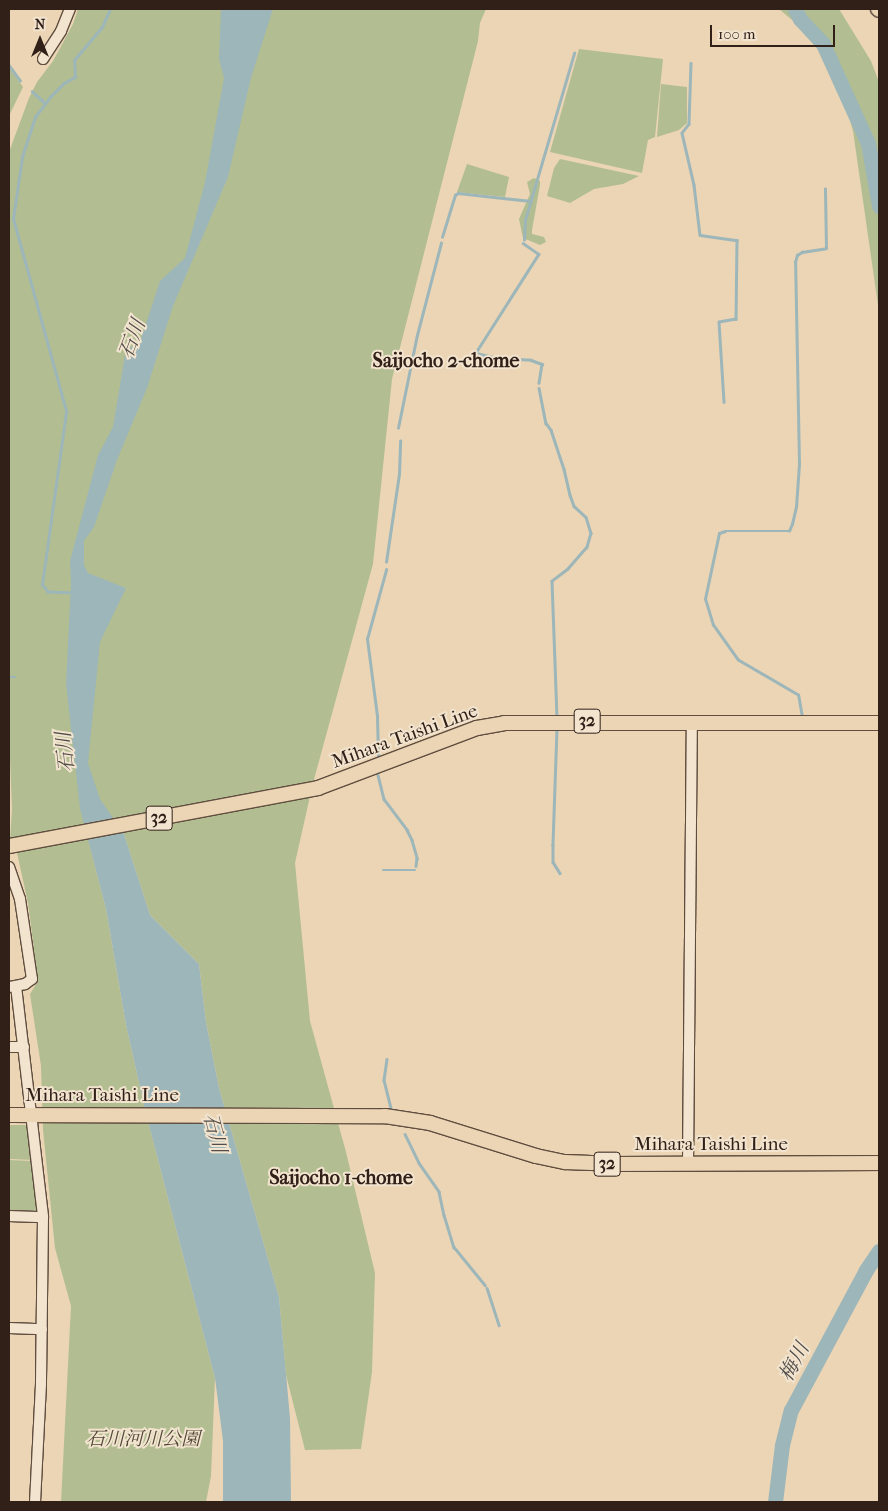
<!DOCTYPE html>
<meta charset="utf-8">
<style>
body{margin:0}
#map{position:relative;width:888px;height:1511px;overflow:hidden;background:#ebd5b5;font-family:"IM FELL French Canon","Noto Serif JP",serif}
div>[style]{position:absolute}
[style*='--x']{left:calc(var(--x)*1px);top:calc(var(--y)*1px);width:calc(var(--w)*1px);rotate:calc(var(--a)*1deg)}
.green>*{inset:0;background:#b2be91}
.water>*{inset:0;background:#9db6b9}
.stream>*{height:2.5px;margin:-1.25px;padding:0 1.25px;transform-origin:1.25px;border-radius:1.25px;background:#9db6b9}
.river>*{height:15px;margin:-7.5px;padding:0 7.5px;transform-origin:7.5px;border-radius:7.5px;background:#9db6b9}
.roads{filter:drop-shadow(1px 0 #604d3f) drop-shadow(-1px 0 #604d3f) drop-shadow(0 1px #604d3f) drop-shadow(0 -1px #604d3f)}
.minor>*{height:10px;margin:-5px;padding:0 5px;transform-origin:5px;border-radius:5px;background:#f2e4cf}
.major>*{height:14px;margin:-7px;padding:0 7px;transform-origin:7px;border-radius:7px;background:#ebd5b5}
span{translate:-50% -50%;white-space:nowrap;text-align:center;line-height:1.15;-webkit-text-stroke:4px #f2e4cf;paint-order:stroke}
.shield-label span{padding:1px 4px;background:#f2e4cf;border:1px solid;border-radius:4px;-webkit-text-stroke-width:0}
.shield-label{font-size:18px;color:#312018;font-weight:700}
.street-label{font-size:19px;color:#312018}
.park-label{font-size:19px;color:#514836;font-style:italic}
.water-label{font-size:20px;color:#514d48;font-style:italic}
.neighbourhood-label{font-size:20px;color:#312018;font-weight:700}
.frame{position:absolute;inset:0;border:10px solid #312018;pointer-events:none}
.north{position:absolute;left:15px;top:15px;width:50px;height:50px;-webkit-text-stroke:4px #f2e4cf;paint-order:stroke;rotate:0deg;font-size:14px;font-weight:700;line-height:20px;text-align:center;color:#312018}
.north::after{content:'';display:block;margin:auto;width:18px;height:22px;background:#312018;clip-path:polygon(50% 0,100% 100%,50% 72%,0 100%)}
.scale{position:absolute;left:710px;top:25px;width:125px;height:22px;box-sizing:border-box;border:2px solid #312018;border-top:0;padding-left:6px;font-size:15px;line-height:18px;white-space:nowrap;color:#312018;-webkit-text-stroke:4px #f2e4cf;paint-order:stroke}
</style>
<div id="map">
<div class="green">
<div style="clip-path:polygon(78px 9px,486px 9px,480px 23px,478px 41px,392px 379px,373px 564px,313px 783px,295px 863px,310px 1021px,346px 1152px,375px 1273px,372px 1372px,361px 1449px,305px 1450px,286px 1375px,279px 1297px,219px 1088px,206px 1022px,199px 964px,150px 915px,124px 834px,89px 843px,106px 909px,126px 1025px,146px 1114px,215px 1378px,211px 1476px,206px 1502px,61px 1502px,71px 1306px,55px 1248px,43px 1130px,41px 1066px,30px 994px,38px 981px,28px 903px,17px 853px,10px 840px,12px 809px,9px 733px,9px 152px,29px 98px,37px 82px,53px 61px,73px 24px)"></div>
<div style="clip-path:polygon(779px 9px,839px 9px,871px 61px,879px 82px,879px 312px,853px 131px,847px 110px,826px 59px,811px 36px)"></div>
<div style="clip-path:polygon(579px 49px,663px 59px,655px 137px,648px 140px,642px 173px,550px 152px)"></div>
<div style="clip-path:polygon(9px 67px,23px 87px,9px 116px)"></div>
<div style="clip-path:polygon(661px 84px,687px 87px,687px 123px,679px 130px,657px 137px)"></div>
<div style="clip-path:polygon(560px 159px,639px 176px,623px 184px,594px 189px,570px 203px,547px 196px,554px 168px)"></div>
<div style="clip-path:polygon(467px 164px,509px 177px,505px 197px,457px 192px)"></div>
<div style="clip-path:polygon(534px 178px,540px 181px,540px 185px,532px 230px,532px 234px,544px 237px,546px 242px,540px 245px,523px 238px,519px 219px,530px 194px,527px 182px)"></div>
<div style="clip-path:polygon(9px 1125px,25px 1125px,29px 1129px,33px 1160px,9px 1159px)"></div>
<div style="clip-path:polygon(9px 1160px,33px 1161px,39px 1209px,35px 1212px,9px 1212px)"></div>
</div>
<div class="water">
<div style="clip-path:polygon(221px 9px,273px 9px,251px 78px,228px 177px,173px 306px,147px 388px,117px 460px,94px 527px,84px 541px,84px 565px,88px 573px,126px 588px,100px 642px,88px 763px,100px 799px,124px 834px,150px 915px,199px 964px,206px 1022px,219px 1088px,279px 1297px,290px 1418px,291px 1502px,223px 1502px,223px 1441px,215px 1378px,146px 1114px,126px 1025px,106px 909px,80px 809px,66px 684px,71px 583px,70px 561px,98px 455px,113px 427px,126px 349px,139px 345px,160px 281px,185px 258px,205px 182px,224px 78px,219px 59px)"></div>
</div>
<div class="stream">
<div style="--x:691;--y:63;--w:61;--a:91.9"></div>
<div style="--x:689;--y:124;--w:11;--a:128"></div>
<div style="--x:682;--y:133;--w:53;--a:77"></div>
<div style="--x:694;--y:185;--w:50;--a:83.2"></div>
<div style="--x:700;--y:235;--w:37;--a:8"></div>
<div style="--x:737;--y:240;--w:79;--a:90.7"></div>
<div style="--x:736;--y:319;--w:17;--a:170"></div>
<div style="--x:719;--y:322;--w:80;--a:86.4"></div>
<div style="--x:9;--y:65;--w:19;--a:54"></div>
<div style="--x:32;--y:91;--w:16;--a:43"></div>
<div style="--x:442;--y:237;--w:44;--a:-72.8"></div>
<div style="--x:455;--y:195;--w:4;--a:-34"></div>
<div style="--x:458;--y:193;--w:73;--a:6.3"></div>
<div style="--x:524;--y:240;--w:20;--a:-87"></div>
<div style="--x:525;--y:220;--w:174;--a:-73.6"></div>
<div style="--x:523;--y:243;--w:19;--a:35"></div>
<div style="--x:539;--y:254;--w:117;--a:122.5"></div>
<div style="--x:476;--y:353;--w:23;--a:13"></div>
<div style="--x:498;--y:358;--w:33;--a:3"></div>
<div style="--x:531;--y:360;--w:12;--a:20"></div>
<div style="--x:542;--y:364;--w:19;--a:99"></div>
<div style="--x:539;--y:388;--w:36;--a:79"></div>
<div style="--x:546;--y:423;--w:9;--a:54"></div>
<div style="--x:551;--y:430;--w:41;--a:71.6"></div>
<div style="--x:564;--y:469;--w:27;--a:77"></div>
<div style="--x:570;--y:495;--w:12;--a:70"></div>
<div style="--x:574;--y:506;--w:16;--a:43"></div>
<div style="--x:586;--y:517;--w:17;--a:73"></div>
<div style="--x:591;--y:533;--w:15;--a:106"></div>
<div style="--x:587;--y:547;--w:29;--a:131"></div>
<div style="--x:568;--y:569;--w:20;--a:143"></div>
<div style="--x:552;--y:581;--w:135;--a:87.9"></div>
<div style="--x:398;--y:428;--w:95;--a:-78.5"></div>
<div style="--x:417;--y:335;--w:95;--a:-75.4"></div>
<div style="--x:386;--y:562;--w:89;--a:-81.6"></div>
<div style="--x:399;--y:474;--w:33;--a:-88"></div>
<div style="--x:74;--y:593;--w:26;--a:-178"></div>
<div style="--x:48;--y:592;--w:9;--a:-131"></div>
<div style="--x:42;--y:585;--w:176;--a:-82.1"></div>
<div style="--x:66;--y:411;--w:199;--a:-105.4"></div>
<div style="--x:13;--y:219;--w:63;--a:-81.7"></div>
<div style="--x:22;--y:157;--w:42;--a:-72"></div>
<div style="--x:35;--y:117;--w:25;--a:-53"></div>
<div style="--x:50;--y:97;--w:20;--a:-45"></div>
<div style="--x:64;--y:83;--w:13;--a:-29"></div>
<div style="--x:75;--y:77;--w:17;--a:-93"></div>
<div style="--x:74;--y:60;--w:43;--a:-49.7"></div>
<div style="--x:102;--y:27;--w:20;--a:-66"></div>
<div style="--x:9;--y:677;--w:6;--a:0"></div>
<div style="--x:802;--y:717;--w:22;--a:-100"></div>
<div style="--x:798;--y:695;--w:69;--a:-149.7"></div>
<div style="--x:738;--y:660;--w:43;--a:-125.5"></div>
<div style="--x:713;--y:625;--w:27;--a:-107"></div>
<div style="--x:705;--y:599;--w:67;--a:-78"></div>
<div style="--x:719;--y:533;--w:6;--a:-18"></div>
<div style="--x:725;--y:531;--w:64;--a:0"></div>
<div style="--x:789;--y:531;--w:8;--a:-67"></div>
<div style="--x:792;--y:524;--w:17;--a:-77"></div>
<div style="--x:796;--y:507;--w:43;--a:-86"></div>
<div style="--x:799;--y:464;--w:202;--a:-91.1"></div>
<div style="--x:795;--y:262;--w:7;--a:-74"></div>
<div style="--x:797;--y:255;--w:6;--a:-31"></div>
<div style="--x:802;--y:252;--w:24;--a:-9"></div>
<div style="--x:826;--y:248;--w:59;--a:-91"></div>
<div style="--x:557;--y:729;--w:116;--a:92"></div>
<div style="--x:553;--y:845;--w:17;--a:90"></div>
<div style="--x:553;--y:862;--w:13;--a:58"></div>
<div style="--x:378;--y:758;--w:42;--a:-91.4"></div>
<div style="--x:377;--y:716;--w:78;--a:-97.4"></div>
<div style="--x:367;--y:639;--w:72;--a:-74.6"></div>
<div style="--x:378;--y:775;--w:25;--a:76"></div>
<div style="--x:384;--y:799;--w:39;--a:53"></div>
<div style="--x:407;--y:830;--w:11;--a:63"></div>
<div style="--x:412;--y:840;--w:19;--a:74"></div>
<div style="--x:417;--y:858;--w:8;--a:97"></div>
<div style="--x:383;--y:870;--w:32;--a:0"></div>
<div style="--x:387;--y:1059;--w:21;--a:98"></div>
<div style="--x:384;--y:1080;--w:29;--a:76"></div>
<div style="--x:405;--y:1134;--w:32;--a:64"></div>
<div style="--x:419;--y:1163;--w:35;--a:55"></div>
<div style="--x:439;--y:1192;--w:24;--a:78"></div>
<div style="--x:444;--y:1215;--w:34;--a:73"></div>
<div style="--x:454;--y:1247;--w:49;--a:50.8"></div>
<div style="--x:487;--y:1288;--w:39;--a:72"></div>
</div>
<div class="river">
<div style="--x:795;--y:9;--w:11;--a:63"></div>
<div style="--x:800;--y:19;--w:34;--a:47"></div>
<div style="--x:823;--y:44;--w:109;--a:65.6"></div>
<div style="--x:868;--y:143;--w:64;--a:80.1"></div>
<div style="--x:775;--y:1502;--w:57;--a:-83"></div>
<div style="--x:782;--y:1445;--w:36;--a:-76"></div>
<div style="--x:791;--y:1410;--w:159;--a:-61.8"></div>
<div style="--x:866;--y:1270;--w:23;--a:-56"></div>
</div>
<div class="roads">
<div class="minor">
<div style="--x:43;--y:59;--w:33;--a:-57"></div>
<div style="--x:61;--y:31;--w:24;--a:-68"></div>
<div style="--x:9;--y:867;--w:34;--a:71"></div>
<div style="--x:20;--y:899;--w:81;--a:81.5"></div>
<div style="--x:32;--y:979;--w:9;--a:144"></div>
<div style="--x:25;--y:984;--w:15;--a:169"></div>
<div style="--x:16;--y:986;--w:233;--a:83.3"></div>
<div style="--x:43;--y:1217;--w:167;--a:90.7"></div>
<div style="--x:41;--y:1384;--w:118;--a:92.9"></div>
<div style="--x:9;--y:1047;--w:15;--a:0"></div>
<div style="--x:688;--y:1164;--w:441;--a:-89.5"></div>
<div style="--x:9;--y:1216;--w:34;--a:2"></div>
<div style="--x:9;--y:1328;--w:33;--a:2"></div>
</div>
<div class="major">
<div style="--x:878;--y:9;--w:1;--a:45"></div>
<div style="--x:9;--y:846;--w:314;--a:-10.6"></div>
<div style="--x:318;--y:788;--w:170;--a:-20.7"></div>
<div style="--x:477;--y:728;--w:27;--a:-10"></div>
<div style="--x:504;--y:723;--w:375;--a:0"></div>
<div style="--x:9;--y:1115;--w:376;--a:0.2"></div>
<div style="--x:385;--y:1116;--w:46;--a:8.8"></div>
<div style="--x:430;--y:1123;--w:111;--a:17.3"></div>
<div style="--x:536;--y:1156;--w:30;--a:12"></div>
<div style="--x:565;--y:1162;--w:53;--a:2.2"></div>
<div style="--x:618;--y:1164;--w:261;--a:-0.2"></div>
</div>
</div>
<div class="shield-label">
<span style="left:587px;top:721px">32</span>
<span style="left:159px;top:818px">32</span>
<span style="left:607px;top:1164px">32</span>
</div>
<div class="street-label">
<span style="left:405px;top:737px;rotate:-20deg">Mihara Taishi Line</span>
<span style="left:102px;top:1096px">Mihara Taishi Line</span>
<span style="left:711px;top:1145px">Mihara Taishi Line</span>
</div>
<div class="park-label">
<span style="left:143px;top:1440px">石川河川公園</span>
</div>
<div class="water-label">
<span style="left:132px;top:339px;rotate:-69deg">石川</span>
<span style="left:65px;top:752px;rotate:-96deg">石川</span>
<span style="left:215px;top:1133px;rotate:76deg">石川</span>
<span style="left:794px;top:1362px;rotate:-62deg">梅川</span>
</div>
<div class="neighbourhood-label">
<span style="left:446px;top:360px">Saijocho 2-chome</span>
<span style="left:341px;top:1177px">Saijocho 1-chome</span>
</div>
<div class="frame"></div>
<div class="north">N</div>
<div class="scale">100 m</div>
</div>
